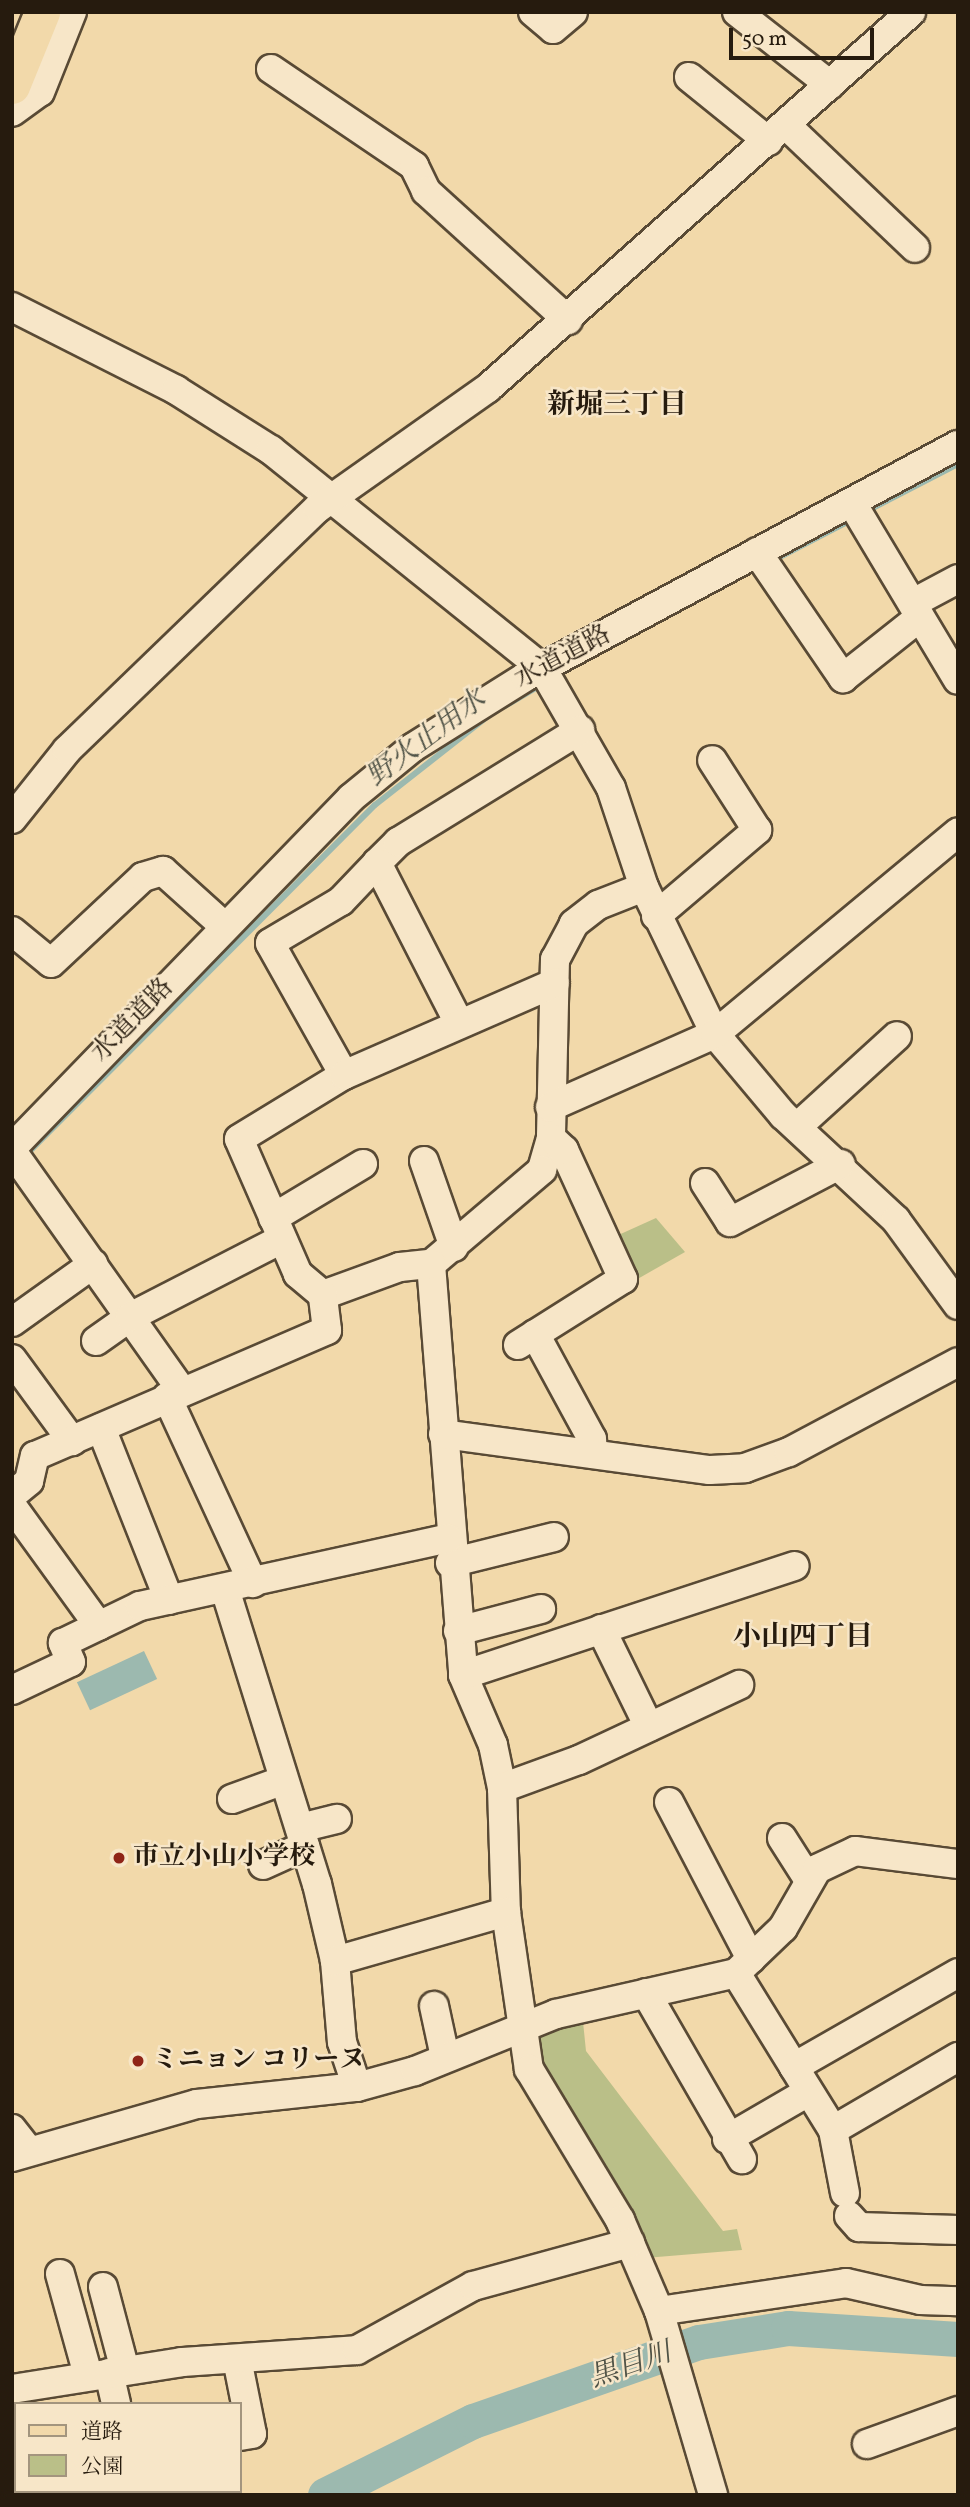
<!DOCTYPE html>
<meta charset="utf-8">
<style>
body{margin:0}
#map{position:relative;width:970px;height:2507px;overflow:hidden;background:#f2d9aa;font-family:Vollkorn,"Noto Serif JP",serif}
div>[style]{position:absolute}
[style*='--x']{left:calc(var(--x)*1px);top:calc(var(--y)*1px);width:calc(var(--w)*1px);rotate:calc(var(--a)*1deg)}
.green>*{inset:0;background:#babf88}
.water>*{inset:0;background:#9cb9af;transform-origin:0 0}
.stream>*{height:6px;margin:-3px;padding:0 3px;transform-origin:3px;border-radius:3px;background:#9cb9af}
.river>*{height:35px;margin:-17.5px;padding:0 17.5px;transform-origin:17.5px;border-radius:17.5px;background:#9cb9af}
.roads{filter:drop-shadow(2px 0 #594a35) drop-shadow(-2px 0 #594a35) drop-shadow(0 2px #594a35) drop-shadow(0 -2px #594a35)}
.minor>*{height:28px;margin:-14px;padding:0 14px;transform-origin:14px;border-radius:14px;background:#f7e6c8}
.major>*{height:35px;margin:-17.5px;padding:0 17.5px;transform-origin:17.5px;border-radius:17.5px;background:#f2d9aa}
.dots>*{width:19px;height:19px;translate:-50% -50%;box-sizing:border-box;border:4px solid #f7e6c8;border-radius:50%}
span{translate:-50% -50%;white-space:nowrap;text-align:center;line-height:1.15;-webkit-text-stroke:5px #f7e6c8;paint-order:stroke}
.street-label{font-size:26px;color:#261b0e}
.poi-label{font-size:26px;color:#261b0e;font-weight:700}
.left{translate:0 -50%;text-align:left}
.neighbourhood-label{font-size:28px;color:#261b0e;font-weight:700}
.water-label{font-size:28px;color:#4f5246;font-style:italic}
.frame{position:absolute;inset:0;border:14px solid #261b0e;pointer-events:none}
.legend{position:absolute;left:14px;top:2402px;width:228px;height:91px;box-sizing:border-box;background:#f7e6c8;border:2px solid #a3957e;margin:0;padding:9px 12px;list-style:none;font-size:21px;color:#261b0e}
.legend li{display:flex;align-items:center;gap:14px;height:35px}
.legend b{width:35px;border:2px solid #a3957e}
.scale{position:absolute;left:729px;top:28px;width:145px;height:32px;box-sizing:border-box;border:4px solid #261b0e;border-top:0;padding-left:9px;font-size:21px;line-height:24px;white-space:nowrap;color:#261b0e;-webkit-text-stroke:5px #f7e6c8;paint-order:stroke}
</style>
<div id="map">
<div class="green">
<div style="clip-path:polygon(656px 1218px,685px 1252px,634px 1281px,614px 1237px)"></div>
<div style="clip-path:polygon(582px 2012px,586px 2051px,723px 2231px,737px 2229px,742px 2250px,645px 2258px,541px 2077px,535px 2026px)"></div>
</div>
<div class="water">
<div style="left:144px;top:1651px;width:31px;height:74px;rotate:65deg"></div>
</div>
<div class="stream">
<div style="--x:865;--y:512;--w:105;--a:-27.3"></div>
<div style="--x:772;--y:561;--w:91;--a:-27.4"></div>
<div style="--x:505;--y:706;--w:45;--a:-30.5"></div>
<div style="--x:26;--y:1155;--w:494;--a:-45.1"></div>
<div style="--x:375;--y:805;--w:149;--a:-38.2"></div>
</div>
<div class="river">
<div style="--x:325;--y:2495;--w:165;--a:-26.6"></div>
<div style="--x:473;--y:2421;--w:239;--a:-19.3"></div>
<div style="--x:699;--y:2342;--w:90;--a:-8.9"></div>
<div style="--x:788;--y:2328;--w:170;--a:3.7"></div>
</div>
<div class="roads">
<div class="minor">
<div style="--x:533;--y:12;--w:26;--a:40"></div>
<div style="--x:553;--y:29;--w:26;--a:-40"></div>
<div style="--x:737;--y:12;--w:118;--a:38.1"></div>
<div style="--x:271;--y:69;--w:173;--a:34.1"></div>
<div style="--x:414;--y:166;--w:28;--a:64"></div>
<div style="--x:426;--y:191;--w:192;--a:42.3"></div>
<div style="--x:689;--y:77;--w:102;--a:39"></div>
<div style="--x:12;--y:112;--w:34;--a:-36"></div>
<div style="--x:40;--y:92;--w:86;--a:-68.2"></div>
<div style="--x:786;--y:125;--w:178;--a:43.6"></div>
<div style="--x:12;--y:307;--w:184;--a:26.8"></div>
<div style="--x:176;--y:390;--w:112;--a:32.3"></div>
<div style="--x:271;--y:450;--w:348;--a:38.8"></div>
<div style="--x:542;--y:668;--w:138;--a:60.1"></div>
<div style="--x:611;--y:788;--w:104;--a:71.6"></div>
<div style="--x:644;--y:887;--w:163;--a:64.2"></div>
<div style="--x:715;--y:1034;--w:106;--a:50"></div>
<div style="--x:783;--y:1115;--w:154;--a:42.9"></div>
<div style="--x:896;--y:1220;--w:105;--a:53.9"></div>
<div style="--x:852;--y:503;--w:206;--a:59.1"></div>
<div style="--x:757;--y:552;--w:153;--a:55.7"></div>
<div style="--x:843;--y:678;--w:98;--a:-38.4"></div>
<div style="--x:913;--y:603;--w:51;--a:-28.1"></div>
<div style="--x:12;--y:819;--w:88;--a:-51.4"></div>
<div style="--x:67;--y:750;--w:349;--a:-44"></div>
<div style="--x:318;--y:508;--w:208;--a:-35.2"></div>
<div style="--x:488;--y:388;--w:566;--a:-41.63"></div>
<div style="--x:644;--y:887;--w:49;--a:158.6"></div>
<div style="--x:598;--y:905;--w:31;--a:142"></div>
<div style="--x:574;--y:924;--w:40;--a:118"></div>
<div style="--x:555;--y:959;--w:179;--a:91.3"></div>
<div style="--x:551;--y:1138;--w:33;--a:106"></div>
<div style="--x:542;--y:1170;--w:145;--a:139.7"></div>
<div style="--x:431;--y:1264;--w:412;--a:85.5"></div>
<div style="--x:463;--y:1675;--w:76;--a:66.8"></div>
<div style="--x:493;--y:1745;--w:44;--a:78.2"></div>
<div style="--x:502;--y:1788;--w:124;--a:88.2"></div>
<div style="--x:506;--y:1912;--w:159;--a:81.7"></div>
<div style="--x:529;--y:2069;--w:176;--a:58.9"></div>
<div style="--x:620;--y:2220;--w:99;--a:66.8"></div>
<div style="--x:659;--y:2311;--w:192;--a:73.6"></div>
<div style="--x:656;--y:916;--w:133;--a:-40.4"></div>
<div style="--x:757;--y:830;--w:83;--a:-122.7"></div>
<div style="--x:12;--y:931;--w:50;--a:39.4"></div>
<div style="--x:51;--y:963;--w:126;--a:-43.1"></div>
<div style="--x:143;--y:877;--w:21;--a:-17"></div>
<div style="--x:163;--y:871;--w:82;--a:42"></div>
<div style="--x:459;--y:1023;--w:180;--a:-117.1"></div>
<div style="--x:377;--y:863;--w:30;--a:-45"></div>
<div style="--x:398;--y:842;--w:214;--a:-31.6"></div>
<div style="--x:344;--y:1075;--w:151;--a:-119.3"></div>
<div style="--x:270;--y:943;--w:82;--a:-30.6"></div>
<div style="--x:341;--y:901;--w:52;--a:-46.5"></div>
<div style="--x:550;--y:1107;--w:180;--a:-23.9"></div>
<div style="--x:715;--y:1034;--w:316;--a:-39.7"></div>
<div style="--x:797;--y:1127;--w:135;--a:-42.3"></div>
<div style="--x:12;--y:1148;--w:487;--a:-45.9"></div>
<div style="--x:351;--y:798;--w:79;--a:-39.3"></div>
<div style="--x:412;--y:748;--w:133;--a:-32.1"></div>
<div style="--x:525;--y:677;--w:491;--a:-28.2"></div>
<div style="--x:12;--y:1151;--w:294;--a:54.7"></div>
<div style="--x:424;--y:1161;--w:91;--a:70.8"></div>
<div style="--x:705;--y:1183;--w:46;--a:57.3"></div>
<div style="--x:730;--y:1222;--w:125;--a:-27.6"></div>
<div style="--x:273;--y:1218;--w:105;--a:-31"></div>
<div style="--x:323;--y:1295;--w:82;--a:-20"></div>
<div style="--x:400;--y:1267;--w:31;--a:-6"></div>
<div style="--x:12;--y:1322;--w:100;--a:-35.6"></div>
<div style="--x:535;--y:1334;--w:119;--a:61.5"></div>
<div style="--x:592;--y:1439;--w:15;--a:86"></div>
<div style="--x:96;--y:1341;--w:42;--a:-35.2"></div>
<div style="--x:130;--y:1317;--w:169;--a:-27.2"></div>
<div style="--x:518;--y:1345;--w:124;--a:-32.2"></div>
<div style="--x:623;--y:1279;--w:142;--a:-114.6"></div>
<div style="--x:564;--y:1150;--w:18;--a:-137"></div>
<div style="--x:12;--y:1359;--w:102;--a:53.8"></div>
<div style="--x:167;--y:1397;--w:205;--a:65.2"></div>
<div style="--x:101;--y:1428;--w:185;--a:68.4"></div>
<div style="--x:443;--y:1434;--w:269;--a:7.7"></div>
<div style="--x:710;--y:1470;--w:35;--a:-3"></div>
<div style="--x:745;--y:1468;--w:47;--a:-20"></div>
<div style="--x:789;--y:1452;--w:191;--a:-28"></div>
<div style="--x:12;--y:1495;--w:22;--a:-39"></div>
<div style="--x:29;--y:1481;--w:26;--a:-77"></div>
<div style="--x:35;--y:1456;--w:318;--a:-23.3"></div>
<div style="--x:327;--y:1330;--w:35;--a:-97"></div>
<div style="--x:323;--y:1295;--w:33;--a:-140"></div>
<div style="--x:298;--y:1274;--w:147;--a:-113.6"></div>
<div style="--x:239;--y:1139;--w:123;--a:-31.4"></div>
<div style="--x:344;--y:1075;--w:230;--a:-23.6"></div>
<div style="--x:12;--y:1506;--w:148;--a:54.1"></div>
<div style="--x:450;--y:1563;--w:107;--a:-14"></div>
<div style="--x:225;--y:1589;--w:309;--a:72.7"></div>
<div style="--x:317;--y:1884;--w:79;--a:76.8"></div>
<div style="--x:335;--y:1961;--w:81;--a:85.1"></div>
<div style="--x:342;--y:2042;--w:47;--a:71.6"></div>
<div style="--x:601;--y:1629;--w:109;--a:63.9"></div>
<div style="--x:458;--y:1631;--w:86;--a:-14.8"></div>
<div style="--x:463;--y:1675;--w:349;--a:-18.2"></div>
<div style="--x:12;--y:1690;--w:65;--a:-25.4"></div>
<div style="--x:71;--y:1662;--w:21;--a:-113"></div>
<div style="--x:63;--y:1643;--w:85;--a:-25.7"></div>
<div style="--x:140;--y:1606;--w:315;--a:-12.4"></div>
<div style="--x:502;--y:1788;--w:82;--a:-20"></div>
<div style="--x:579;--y:1760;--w:177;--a:-25.1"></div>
<div style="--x:232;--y:1799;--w:55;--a:-20.1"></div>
<div style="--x:669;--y:1802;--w:177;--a:62.4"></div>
<div style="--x:300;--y:1828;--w:38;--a:-14"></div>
<div style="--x:782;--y:1838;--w:49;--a:57.6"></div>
<div style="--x:263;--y:1865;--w:46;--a:-24.3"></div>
<div style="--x:335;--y:1961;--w:178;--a:-16"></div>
<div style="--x:736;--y:1973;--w:110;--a:58.3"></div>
<div style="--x:646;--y:1993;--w:192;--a:60"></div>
<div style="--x:434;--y:2006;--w:52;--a:77.8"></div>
<div style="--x:12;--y:2129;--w:28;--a:52"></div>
<div style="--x:833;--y:2130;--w:145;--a:-30.3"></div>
<div style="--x:727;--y:2139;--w:94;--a:-30.1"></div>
<div style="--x:12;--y:2157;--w:192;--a:-16"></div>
<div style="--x:197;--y:2104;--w:161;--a:-6.1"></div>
<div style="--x:357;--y:2087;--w:60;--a:-15.4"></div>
<div style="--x:415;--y:2071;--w:152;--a:-22"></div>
<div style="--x:556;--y:2014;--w:185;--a:-12.8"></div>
<div style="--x:736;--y:1973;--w:65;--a:-43.8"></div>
<div style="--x:783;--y:1928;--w:68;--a:-60"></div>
<div style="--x:817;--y:1869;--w:42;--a:-25.3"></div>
<div style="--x:855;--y:1851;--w:104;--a:7.2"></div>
<div style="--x:845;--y:2193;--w:64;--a:-100.8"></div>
<div style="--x:833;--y:2130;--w:74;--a:-121.8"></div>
<div style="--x:794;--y:2067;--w:189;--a:-29.8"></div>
<div style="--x:849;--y:2216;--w:15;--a:48"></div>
<div style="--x:859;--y:2227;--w:99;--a:1.7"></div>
<div style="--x:60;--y:2274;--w:105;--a:74.5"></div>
<div style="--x:103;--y:2287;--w:86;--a:75.2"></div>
<div style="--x:659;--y:2311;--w:189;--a:-8.5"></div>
<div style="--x:846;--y:2283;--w:76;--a:12.9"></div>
<div style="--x:920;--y:2300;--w:38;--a:2"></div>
<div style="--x:237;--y:2359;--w:76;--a:78.7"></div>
<div style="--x:252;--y:2434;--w:12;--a:171"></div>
<div style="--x:109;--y:2373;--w:32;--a:77"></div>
<div style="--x:12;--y:2389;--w:172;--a:-9"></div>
<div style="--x:182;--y:2362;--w:175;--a:-3.9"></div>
<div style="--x:357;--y:2350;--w:132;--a:-28.9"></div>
<div style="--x:473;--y:2286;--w:163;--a:-15.3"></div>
<div style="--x:12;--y:2442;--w:13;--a:72"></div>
<div style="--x:867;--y:2444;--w:97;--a:-19.9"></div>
<div style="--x:26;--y:2491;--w:4;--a:76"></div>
<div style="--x:156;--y:2495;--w:16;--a:-14"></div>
</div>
<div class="major">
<div style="--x:12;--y:86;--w:80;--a:-67.9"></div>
</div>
</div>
<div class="dots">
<div style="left:119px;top:1858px;background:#8f2418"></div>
<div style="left:138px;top:2061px;background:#8f2418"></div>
</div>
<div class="street-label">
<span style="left:563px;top:658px;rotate:-28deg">水道道路</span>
<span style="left:133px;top:1021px;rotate:-46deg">水道道路</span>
</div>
<div class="poi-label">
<span class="left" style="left:133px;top:1858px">市立小山小学校</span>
<span class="left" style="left:152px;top:2061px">ミニョン コリーヌ</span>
</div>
<div class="neighbourhood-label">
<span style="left:617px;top:406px">新堀三丁目</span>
<span style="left:803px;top:1638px">小山四丁目</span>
</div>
<div class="water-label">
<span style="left:427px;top:739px;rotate:-37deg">野火止用水</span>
<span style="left:631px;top:2366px;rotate:-19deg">黒目川</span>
</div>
<div class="frame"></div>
<ul class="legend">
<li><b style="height:9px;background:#f2d9aa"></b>道路</li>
<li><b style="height:19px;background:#babf88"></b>公園</li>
</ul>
<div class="scale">50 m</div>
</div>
